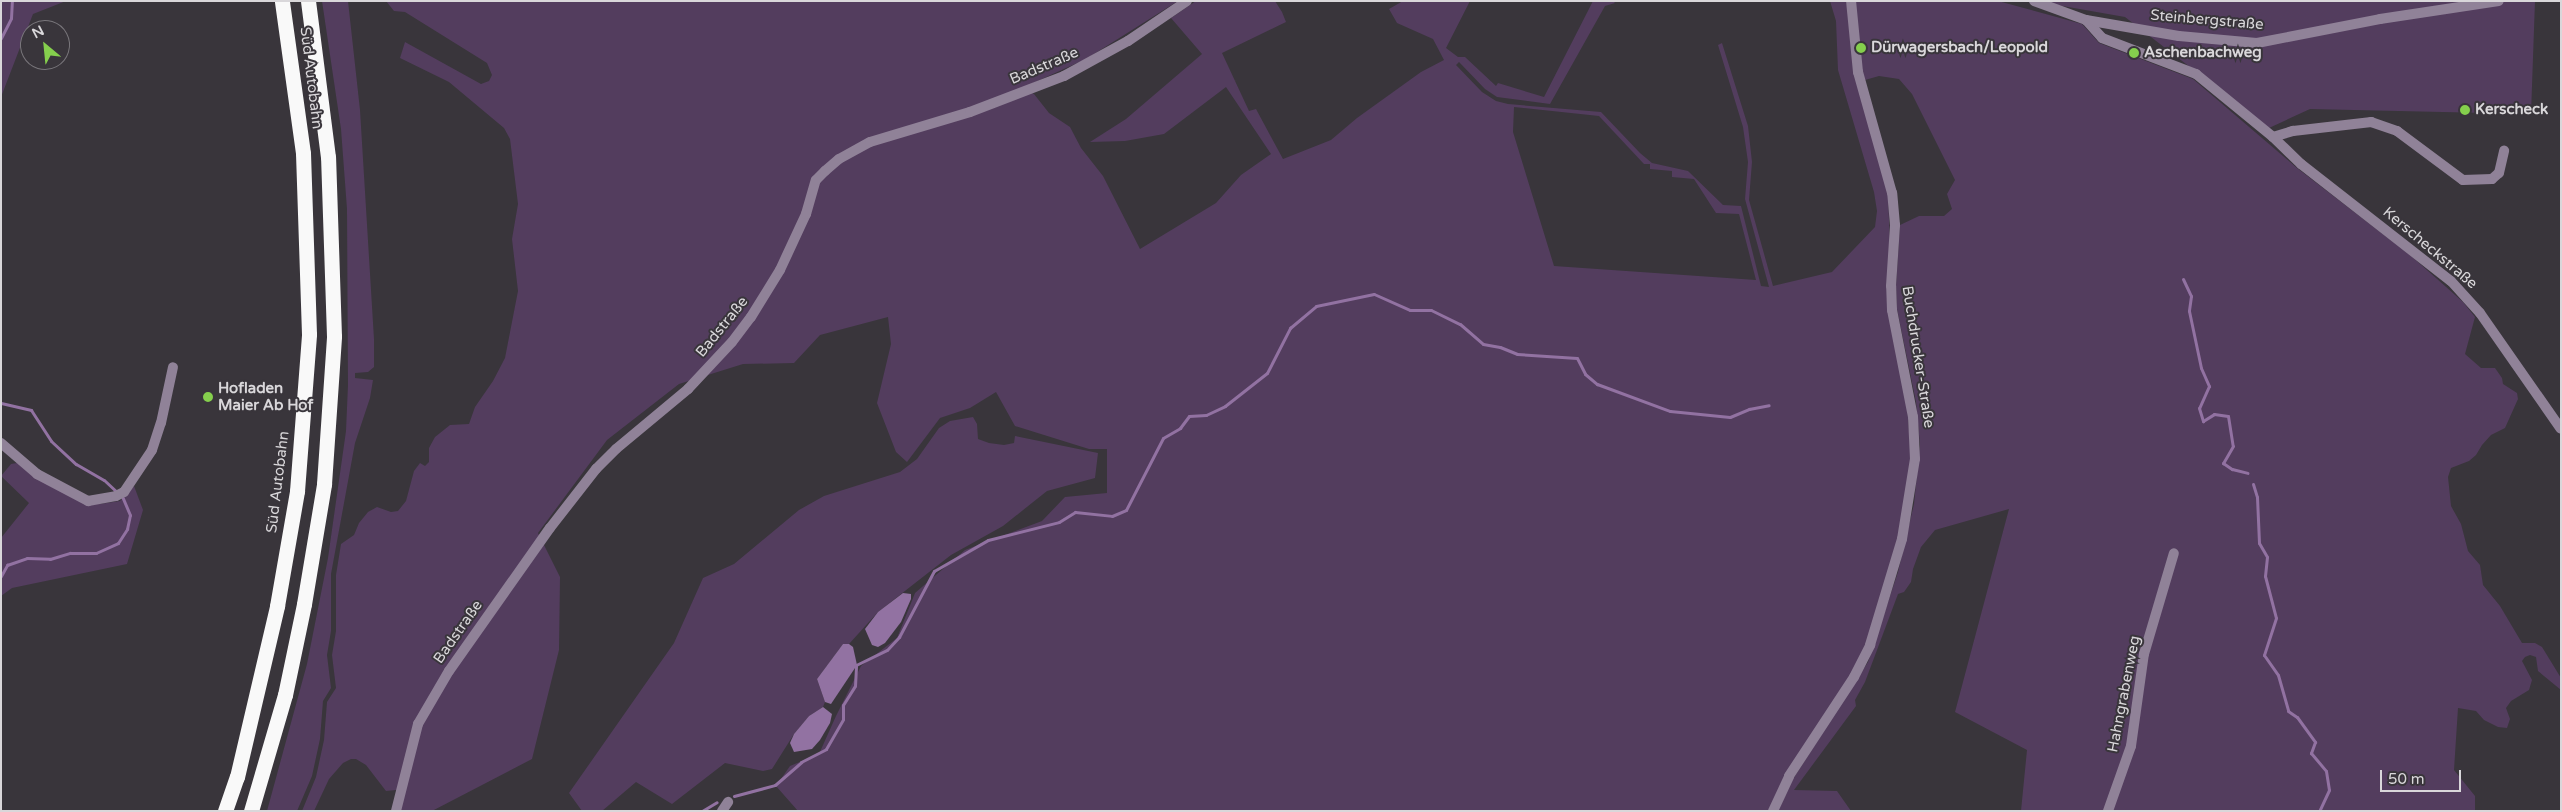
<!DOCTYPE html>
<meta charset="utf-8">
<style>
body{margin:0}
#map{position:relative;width:2562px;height:812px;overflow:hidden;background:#39353b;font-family:"Varela Round",sans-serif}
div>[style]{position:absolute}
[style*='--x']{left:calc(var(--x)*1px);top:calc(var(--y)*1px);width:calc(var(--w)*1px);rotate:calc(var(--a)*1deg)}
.green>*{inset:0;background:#533d5e}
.water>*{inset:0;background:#9272a2}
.stream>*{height:3px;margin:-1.5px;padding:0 1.5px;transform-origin:1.5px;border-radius:1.5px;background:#9272a2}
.minor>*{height:10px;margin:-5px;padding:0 5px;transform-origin:5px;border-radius:5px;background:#908298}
.tertiary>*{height:10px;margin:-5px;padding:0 5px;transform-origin:5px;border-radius:5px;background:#908298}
.motorway>*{height:15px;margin:-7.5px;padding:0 7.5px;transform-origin:7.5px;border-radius:7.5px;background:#f9f9f9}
.dots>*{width:14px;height:14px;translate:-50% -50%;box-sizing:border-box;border:2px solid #39353b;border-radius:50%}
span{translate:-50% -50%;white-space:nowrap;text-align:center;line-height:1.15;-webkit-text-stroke:4px #39353b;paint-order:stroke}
.street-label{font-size:15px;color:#d9d7da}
.poi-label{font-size:15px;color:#d9d7da;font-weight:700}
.left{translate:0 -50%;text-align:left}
.frame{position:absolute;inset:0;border:2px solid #d9d7da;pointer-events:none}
.north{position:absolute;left:20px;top:20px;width:50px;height:50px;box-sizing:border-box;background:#39353b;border:1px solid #79767b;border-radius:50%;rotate:332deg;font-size:14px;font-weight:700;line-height:20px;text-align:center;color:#d9d7da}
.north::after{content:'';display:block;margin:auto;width:18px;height:22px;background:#85cf4d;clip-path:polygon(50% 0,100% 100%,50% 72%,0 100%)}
.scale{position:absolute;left:2380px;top:770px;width:81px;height:22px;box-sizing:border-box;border:2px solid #d9d7da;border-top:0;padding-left:6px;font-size:15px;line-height:18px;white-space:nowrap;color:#d9d7da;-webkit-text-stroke:4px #39353b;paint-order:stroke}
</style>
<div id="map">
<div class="green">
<div style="clip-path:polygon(1px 1px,66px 1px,33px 14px,1px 97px)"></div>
<div style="clip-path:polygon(322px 1px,348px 1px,360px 110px,374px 339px,374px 367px,368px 372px,355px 373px,355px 378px,373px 380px,370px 398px,355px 443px,331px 574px,331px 631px,327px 655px,331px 688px,323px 701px,320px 739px,312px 776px,297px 811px,267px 811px,307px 664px,328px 558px,346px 431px,348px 385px,347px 209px,341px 129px)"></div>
<div style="clip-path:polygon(evenodd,386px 1px,1178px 1px,1086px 59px,1022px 88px,1034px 94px,1049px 113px,1070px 127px,1081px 148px,1103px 176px,1140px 249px,1216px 203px,1241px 175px,1271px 154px,1226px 87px,1164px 134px,1125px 141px,1090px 142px,1126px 119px,1202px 54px,1171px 18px,1196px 1px,1275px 1px,1282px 12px,1286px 22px,1222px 53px,1249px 111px,1256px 109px,1283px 159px,1331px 140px,1357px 118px,1421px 72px,1444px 60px,1433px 39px,1397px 23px,1389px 9px,1403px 1px,1470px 1px,1446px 48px,1458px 57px,1465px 57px,1496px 86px,1498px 83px,1544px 97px,1593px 1px,1613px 1px,1615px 3px,1605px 6px,1550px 104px,1497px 97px,1485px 89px,1459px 62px,1456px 65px,1482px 92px,1496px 101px,1508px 104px,1601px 112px,1640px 153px,1652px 163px,1688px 171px,1723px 205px,1741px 206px,1761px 286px,1769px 287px,1745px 199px,1748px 162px,1743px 127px,1718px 45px,1722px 43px,1748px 126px,1752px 162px,1749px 200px,1773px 286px,1832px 272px,1875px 227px,1877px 211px,1874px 192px,1838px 70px,1836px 21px,1830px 1px,1846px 1px,1888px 194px,1890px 246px,1907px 404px,1911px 458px,1898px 538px,1866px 644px,1851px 675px,1786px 774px,1768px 811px,798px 811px,776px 786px,790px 766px,819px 754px,836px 716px,861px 666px,897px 638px,915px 593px,965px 550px,1042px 521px,1065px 497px,1107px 493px,1107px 449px,1089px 449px,1015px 426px,996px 392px,970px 408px,940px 418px,907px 462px,896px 452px,877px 403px,891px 344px,888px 317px,820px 335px,794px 363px,743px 364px,679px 384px,607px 440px,538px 533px,560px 577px,559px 650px,532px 759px,432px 811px,401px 811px,396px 790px,386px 791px,366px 765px,356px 759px,351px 759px,343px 763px,329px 779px,314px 811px,302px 811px,316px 777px,324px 740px,327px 702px,336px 688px,332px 655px,336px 631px,336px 575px,341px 544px,354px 535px,359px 523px,368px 512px,377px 507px,391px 512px,398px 511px,406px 501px,414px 471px,420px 463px,425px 466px,429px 462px,429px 448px,435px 437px,450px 425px,469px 424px,475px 407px,493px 381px,505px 358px,518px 291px,512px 239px,518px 204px,510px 139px,504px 128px,449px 82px,400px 58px,405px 42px,481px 84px,489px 81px,492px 75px,487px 63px,405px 12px,394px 11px,386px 1px,1514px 107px,1599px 116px,1644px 164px,1650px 164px,1650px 169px,1672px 171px,1672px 177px,1694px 179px,1716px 213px,1739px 214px,1756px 280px,1554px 266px,1513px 132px,1514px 107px)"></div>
<div style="clip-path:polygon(1850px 1px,1998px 1px,2082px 24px,2099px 43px,2193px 79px,2297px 168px,2410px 255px,2463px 302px,2475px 317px,2465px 354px,2481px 368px,2495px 368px,2502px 378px,2503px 384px,2517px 393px,2518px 399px,2505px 428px,2491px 435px,2482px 445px,2476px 455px,2469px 461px,2451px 468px,2448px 477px,2451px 506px,2461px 524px,2468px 551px,2480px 565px,2483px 585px,2500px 606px,2522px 643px,2535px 643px,2542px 647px,2561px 678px,2561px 690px,2538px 671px,2536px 657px,2530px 655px,2525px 657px,2522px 661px,2532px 680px,2529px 690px,2511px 701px,2506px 708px,2510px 719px,2507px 728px,2498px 727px,2484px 720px,2476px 711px,2458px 708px,2454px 770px,2475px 796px,2475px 811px,2021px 811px,2027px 750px,1955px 712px,2009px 509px,1935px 530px,1921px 547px,1913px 569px,1911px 582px,1904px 592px,1898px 594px,1865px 682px,1855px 700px,1856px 706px,1794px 790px,1837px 791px,1851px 811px,1778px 811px,1793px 779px,1868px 662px,1898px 572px,1914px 504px,1920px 445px,1916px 402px,1897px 309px,1896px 286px,1900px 225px,1919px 216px,1944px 216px,1952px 209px,1947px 194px,1955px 180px,1912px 94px,1899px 79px,1879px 76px,1865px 80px,1858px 72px)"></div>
<div style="clip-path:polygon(2034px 1px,2535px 1px,2531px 114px,2310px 109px,2269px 128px,2125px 17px)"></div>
<div style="clip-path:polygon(973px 417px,977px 424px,978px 439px,989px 443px,1004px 445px,1014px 443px,1015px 436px,1098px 453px,1095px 478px,1047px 491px,1003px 526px,951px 555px,878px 612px,849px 644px,843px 644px,817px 679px,825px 702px,823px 707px,809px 716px,794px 734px,772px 769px,763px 771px,725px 763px,672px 804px,636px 782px,602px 811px,582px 811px,569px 793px,674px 643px,703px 578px,734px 564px,799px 510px,824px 496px,900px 472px,917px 459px,939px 428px,950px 421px)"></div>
<div style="clip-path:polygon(17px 463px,100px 504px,120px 501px,134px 486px,143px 510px,127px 564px,12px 588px,1px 596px,1px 538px,29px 503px,1px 476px,11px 464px)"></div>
</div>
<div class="water">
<div style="clip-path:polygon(903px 593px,911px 594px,911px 599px,901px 622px,885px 643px,878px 647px,872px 645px,865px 629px,878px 612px)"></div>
<div style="clip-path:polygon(843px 644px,849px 644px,853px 647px,857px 665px,831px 704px,825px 702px,817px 679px)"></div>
<div style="clip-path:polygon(823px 707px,832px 714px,830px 723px,820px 740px,812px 749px,794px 752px,790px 743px,794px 734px,809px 716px)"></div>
</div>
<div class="stream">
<div style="--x:1;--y:38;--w:22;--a:-63"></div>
<div style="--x:11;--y:18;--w:17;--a:-87"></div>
<div style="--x:2183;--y:279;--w:19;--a:65"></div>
<div style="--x:2191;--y:296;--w:15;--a:98"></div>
<div style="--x:2189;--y:311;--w:58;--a:78.1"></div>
<div style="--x:2201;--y:368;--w:20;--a:66"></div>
<div style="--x:2209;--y:386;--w:24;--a:114"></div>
<div style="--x:2199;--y:408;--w:14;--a:73"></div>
<div style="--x:2203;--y:421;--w:13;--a:-32"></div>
<div style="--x:2214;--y:414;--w:14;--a:8"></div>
<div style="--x:2228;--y:416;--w:30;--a:81"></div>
<div style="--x:2233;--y:446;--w:20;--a:120"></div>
<div style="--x:2223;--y:463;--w:11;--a:34"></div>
<div style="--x:2232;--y:469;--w:16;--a:14"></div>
<div style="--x:1;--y:403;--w:31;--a:13"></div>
<div style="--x:31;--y:410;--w:37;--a:57"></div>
<div style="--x:51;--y:441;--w:34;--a:43"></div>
<div style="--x:76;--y:464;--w:32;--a:30"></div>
<div style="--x:104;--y:480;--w:18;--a:43"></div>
<div style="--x:2253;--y:484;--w:14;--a:73"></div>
<div style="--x:2257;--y:497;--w:46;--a:87.5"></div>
<div style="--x:2259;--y:543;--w:16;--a:60"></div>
<div style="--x:2267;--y:557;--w:19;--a:96"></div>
<div style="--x:2265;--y:576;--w:43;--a:75.3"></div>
<div style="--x:2276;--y:618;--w:39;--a:108"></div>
<div style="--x:2264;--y:655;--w:24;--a:55"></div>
<div style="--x:2278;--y:675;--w:37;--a:74"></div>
<div style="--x:2288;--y:711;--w:11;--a:34"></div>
<div style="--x:2297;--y:717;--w:31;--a:54"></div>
<div style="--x:2315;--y:742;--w:12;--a:110"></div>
<div style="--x:2311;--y:753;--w:23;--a:50"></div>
<div style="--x:2326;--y:771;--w:19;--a:81"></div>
<div style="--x:2329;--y:790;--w:23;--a:115"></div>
<div style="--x:1;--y:576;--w:13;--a:-61"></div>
<div style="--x:7;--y:565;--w:21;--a:-19"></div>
<div style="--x:27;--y:558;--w:23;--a:2"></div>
<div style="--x:50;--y:559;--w:21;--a:-17"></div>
<div style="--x:70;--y:553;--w:26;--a:0"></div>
<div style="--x:96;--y:553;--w:24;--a:-24"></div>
<div style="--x:118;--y:543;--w:17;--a:-57"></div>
<div style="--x:127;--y:529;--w:14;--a:-78"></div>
<div style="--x:130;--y:515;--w:21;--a:-113"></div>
<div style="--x:734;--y:796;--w:42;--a:-15"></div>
<div style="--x:775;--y:785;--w:35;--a:-41"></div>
<div style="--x:801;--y:762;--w:28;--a:-27"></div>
<div style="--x:826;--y:749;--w:34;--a:-60"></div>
<div style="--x:843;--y:719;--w:14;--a:-90"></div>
<div style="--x:843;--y:705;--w:22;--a:-58"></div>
<div style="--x:855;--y:686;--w:21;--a:-87"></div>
<div style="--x:856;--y:665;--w:34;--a:-26"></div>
<div style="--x:887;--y:650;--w:18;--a:-47"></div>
<div style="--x:899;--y:637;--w:75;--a:-62.1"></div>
<div style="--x:934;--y:571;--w:62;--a:-29.9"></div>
<div style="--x:988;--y:540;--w:73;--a:-14.2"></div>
<div style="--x:1059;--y:522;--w:19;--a:-32"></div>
<div style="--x:1075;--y:512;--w:37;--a:6"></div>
<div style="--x:1112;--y:516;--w:15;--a:-23"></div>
<div style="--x:1126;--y:510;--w:81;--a:-62.8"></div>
<div style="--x:1163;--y:438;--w:20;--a:-30"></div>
<div style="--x:1180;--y:428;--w:15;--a:-53"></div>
<div style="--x:1189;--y:416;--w:17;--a:-3"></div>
<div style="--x:1206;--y:415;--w:21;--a:-25"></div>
<div style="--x:1225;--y:406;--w:53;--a:-38.2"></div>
<div style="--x:1267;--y:373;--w:51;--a:-62.9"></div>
<div style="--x:1290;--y:328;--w:34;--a:-40"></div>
<div style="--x:1316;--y:306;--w:59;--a:-11.7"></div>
<div style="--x:1374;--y:294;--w:39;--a:24"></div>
<div style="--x:1410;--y:310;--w:21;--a:0"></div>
<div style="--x:1431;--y:310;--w:32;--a:26"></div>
<div style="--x:1460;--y:324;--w:30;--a:41"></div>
<div style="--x:1483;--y:344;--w:17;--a:10"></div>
<div style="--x:1500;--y:347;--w:18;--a:22"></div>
<div style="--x:1517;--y:354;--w:60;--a:3.8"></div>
<div style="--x:1577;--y:358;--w:18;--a:63"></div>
<div style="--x:1585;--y:374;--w:16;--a:40"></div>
<div style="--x:1597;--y:384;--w:78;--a:20.3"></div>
<div style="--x:1670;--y:411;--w:60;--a:5.7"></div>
<div style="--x:1730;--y:417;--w:21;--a:-23"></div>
<div style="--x:1749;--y:409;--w:20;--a:-11"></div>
<div style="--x:702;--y:811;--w:17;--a:-31"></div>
</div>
<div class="minor">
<div style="--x:2086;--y:20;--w:24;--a:48"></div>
<div style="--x:2102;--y:38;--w:101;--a:21"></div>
<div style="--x:2196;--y:74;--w:99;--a:39.3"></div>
<div style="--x:2273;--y:137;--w:39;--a:44"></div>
<div style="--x:2301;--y:164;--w:190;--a:38"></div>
<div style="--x:2451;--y:281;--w:43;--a:47.8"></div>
<div style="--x:2480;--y:313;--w:141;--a:55.1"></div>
<div style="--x:2273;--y:137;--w:21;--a:-17"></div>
<div style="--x:2293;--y:131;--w:79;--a:-6.6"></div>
<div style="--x:2371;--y:122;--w:28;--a:19"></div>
<div style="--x:2397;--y:131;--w:82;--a:36.6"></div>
<div style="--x:2463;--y:180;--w:29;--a:-2"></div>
<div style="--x:2492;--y:179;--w:9;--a:-41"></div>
<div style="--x:2499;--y:173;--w:23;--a:-77"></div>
<div style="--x:1;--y:443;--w:48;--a:40.7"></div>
<div style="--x:37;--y:474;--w:58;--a:27.9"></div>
<div style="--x:88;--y:501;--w:28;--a:-10"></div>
<div style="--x:116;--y:496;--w:9;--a:-27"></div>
<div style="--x:124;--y:492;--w:50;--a:-56.3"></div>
<div style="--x:152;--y:450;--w:28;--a:-72"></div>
<div style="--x:161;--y:423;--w:57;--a:-77.9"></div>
<div style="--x:722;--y:811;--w:11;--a:-56"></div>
<div style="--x:2108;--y:811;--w:69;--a:-70.5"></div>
<div style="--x:2131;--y:746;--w:93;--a:-82"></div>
<div style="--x:2144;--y:654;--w:105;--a:-73.5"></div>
</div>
<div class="tertiary">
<div style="--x:2034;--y:1;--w:55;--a:20.1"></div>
<div style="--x:2086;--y:20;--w:94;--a:9.8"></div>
<div style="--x:2179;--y:36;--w:78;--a:5.1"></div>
<div style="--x:2257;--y:43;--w:125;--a:-11"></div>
<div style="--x:2380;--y:19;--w:120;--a:-8.6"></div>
<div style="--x:396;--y:811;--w:90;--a:-75.8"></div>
<div style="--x:418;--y:724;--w:61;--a:-59.7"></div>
<div style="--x:449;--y:671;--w:175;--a:-54.8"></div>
<div style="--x:550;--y:528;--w:75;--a:-52.1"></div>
<div style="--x:596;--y:469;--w:28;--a:-45"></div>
<div style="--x:616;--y:449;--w:94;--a:-39.8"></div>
<div style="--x:688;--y:389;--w:64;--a:-46.9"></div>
<div style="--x:732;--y:342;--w:31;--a:-53"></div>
<div style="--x:751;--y:317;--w:55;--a:-58.3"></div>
<div style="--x:780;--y:270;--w:62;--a:-65.1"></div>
<div style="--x:806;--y:214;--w:35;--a:-74"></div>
<div style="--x:816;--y:180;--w:13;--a:-45"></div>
<div style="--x:825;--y:171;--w:18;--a:-41"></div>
<div style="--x:839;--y:159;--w:35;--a:-29"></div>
<div style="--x:870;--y:142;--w:104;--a:-16.7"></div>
<div style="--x:970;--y:112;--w:101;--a:-21"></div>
<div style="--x:1064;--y:76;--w:73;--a:-28.7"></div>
<div style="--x:1128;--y:41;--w:71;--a:-34.1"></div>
<div style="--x:1773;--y:811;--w:38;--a:-65"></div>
<div style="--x:1789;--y:776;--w:118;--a:-56.7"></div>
<div style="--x:1854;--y:677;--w:36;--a:-63"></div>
<div style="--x:1870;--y:645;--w:111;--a:-73.2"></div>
<div style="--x:1902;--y:539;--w:81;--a:-80.8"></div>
<div style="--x:1915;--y:459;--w:42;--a:-92.7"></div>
<div style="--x:1913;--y:417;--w:109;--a:-101.1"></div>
<div style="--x:1892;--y:310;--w:24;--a:-92"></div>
<div style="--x:1891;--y:286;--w:61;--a:-86.2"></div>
<div style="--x:1895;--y:225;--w:32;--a:-95"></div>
<div style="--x:1892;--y:193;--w:126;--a:-105.7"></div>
<div style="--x:1858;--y:72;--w:71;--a:-95.6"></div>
</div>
<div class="motorway">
<div style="--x:225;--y:811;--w:36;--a:-71"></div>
<div style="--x:237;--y:777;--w:176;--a:-76.8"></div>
<div style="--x:277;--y:606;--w:117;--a:-80.1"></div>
<div style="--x:297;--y:491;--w:157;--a:-85.6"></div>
<div style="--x:309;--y:334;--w:181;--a:-91.9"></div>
<div style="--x:303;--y:153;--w:153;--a:-97.9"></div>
<div style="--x:251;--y:811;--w:121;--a:-73.7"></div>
<div style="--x:285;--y:695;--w:93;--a:-78.2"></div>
<div style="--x:304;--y:604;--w:122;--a:-80.5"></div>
<div style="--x:324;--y:484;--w:148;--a:-86.1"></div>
<div style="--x:334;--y:336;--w:179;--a:-91.9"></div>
<div style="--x:328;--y:157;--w:157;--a:-97.3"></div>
</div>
<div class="dots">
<div style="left:1861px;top:48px;background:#85cf4d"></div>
<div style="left:2134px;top:53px;background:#85cf4d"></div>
<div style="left:2465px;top:110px;background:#85cf4d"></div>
<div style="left:208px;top:397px;background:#85cf4d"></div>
</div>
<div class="street-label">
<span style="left:2207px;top:20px;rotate:5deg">Steinbergstraße</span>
<span style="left:1044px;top:66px;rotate:-23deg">Badstraße</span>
<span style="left:311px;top:78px;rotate:83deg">Süd Autobahn</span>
<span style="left:2430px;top:248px;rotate:40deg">Kerscheckstraße</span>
<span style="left:722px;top:327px;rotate:-51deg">Badstraße</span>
<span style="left:1918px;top:357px;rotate:81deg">Buchdrucker-Straße</span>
<span style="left:278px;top:482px;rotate:-83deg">Süd Autobahn</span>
<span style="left:458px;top:632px;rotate:-55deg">Badstraße</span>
<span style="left:2124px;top:694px;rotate:-79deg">Hahngrabenweg</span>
</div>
<div class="poi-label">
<span class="left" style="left:1871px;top:48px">Dürwagersbach/Leopold</span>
<span class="left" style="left:2144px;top:53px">Aschenbachweg</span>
<span class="left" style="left:2475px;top:110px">Kerscheck</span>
<span class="left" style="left:218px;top:397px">Hofladen<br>Maier Ab Hof</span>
</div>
<div class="frame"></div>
<div class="north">N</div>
<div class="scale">50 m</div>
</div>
